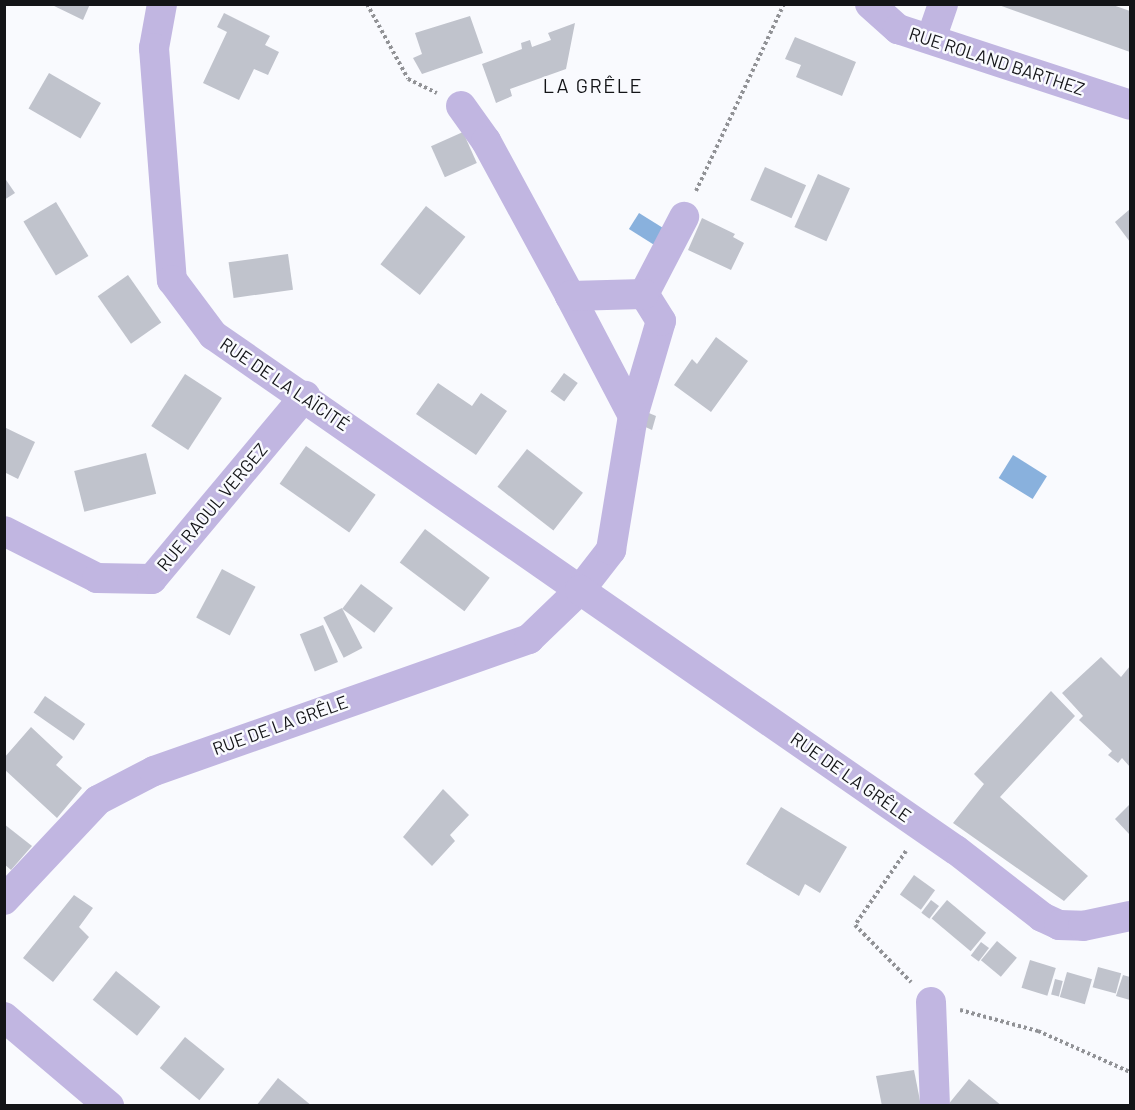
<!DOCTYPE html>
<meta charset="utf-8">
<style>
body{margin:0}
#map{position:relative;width:1135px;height:1110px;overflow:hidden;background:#f9fafe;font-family:Barlow,sans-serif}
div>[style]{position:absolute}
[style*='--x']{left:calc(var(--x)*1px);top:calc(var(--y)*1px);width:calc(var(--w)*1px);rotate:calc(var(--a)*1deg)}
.water>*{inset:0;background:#89b1dd;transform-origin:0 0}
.building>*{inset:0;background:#c0c3cc;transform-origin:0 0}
.path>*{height:4px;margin-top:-2px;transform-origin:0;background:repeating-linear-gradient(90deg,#919296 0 3px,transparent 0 6px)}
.minor>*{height:30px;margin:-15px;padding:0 15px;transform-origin:15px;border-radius:15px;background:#c1b6e1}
span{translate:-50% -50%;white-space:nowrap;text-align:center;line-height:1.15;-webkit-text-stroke:5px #f9fafe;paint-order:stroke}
.street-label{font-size:18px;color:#131417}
.neighbourhood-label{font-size:20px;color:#131417;letter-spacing:1.5px}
.frame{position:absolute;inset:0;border:6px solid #131417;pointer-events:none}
</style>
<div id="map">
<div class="water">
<div style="left:639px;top:213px;width:36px;height:19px;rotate:32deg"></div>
<div style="left:1013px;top:455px;width:40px;height:27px;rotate:32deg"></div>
</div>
<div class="building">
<div style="clip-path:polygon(50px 4px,90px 4px,83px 20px)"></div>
<div style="clip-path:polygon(996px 4px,1110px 4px,1130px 11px,1130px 52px)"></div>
<div style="clip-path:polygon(224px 13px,270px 36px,265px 45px,279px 52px,268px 75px,254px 69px,239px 100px,203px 83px,227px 32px,217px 27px)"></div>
<div style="clip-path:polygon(470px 16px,483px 53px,422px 74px,413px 58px,422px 54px,415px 33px)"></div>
<div style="clip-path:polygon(575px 23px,566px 69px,510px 89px,512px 96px,496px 103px,482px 64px,522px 49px,521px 43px,530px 40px,532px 47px,551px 40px,548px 33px)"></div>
<div style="clip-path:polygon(795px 37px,856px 62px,842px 96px,796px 77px,801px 65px,785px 59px)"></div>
<div style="left:49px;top:73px;width:60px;height:41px;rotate:30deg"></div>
<div style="left:463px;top:132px;width:34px;height:35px;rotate:66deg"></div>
<div style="left:765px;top:167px;width:45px;height:36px;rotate:24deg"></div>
<div style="left:818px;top:174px;width:35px;height:58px;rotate:24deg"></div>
<div style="clip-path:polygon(4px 177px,15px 193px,4px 200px)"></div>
<div style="left:56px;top:202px;width:63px;height:38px;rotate:59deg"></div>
<div style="left:426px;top:206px;width:50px;height:74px;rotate:38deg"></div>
<div style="clip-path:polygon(1130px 209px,1130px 242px,1115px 222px)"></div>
<div style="clip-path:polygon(702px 218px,735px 234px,733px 237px,744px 243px,731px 270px,688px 250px)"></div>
<div style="left:288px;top:254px;width:36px;height:60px;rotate:82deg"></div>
<div style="left:128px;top:275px;width:58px;height:37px;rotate:55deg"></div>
<div style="clip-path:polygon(716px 337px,748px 361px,711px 412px,674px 385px,692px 359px,697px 364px)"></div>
<div style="left:564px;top:373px;width:17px;height:23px;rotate:36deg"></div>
<div style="left:185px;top:374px;width:44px;height:62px;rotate:33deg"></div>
<div style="clip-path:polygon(438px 383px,472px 406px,481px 393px,507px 411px,476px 455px,416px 414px)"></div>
<div style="clip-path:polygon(644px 411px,656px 416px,652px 430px,641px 425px)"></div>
<div style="clip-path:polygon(4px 427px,35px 442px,18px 479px,4px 472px)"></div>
<div style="left:306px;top:446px;width:85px;height:46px;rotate:35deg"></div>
<div style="left:527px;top:449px;width:71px;height:48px;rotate:38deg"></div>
<div style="left:146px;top:453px;width:42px;height:74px;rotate:76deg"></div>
<div style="left:425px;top:529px;width:81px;height:42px;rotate:37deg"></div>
<div style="left:222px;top:569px;width:38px;height:55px;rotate:28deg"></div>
<div style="left:361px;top:584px;width:40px;height:31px;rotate:37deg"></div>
<div style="left:342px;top:608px;width:45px;height:21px;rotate:63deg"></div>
<div style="left:323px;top:625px;width:40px;height:25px;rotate:68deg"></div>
<div style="clip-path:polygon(1101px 657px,1121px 677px,1130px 666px,1130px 767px,1122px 758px,1118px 763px,1108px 755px,1112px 751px,1079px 720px,1083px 716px,1062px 693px)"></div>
<div style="clip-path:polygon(1051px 691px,1075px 716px,1000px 797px,1088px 876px,1064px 901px,953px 823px,984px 784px,974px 774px)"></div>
<div style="left:45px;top:696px;width:49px;height:20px;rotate:35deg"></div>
<div style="clip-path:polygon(31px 727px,63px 757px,56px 765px,82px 788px,57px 818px,4px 769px,4px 758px)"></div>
<div style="clip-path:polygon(443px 789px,469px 815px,450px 835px,455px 841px,432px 866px,403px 837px)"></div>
<div style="clip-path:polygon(1130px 804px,1130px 835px,1115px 819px)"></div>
<div style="clip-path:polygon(781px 807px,847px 847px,820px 893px,805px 884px,799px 896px,746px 864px)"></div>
<div style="clip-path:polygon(4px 824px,32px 846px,11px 870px,4px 864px)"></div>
<div style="left:914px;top:875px;width:26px;height:24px;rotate:36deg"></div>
<div style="clip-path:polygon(74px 895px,93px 908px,79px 927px,89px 937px,53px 982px,23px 958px)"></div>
<div style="left:931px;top:900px;width:10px;height:16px;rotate:37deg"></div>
<div style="left:947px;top:900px;width:51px;height:24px;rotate:40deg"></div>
<div style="left:997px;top:941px;width:26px;height:25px;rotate:40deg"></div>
<div style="left:981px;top:942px;width:10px;height:17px;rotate:37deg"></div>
<div style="left:1030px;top:960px;width:27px;height:29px;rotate:17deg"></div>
<div style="left:1098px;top:967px;width:24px;height:21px;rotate:15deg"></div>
<div style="left:116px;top:971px;width:57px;height:37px;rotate:39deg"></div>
<div style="left:1067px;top:972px;width:26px;height:26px;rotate:16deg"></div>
<div style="clip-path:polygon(1123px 975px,1130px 977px,1130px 1000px,1116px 996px)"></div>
<div style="left:1055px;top:979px;width:8px;height:16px;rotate:14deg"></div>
<div style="left:185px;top:1037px;width:51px;height:40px;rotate:39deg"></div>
<div style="clip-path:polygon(914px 1070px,921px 1106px,882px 1106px,876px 1076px)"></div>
<div style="clip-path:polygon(278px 1078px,312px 1106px,256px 1106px)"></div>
<div style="clip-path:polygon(969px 1079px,1002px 1106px,947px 1106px)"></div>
</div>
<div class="path">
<div style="--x:367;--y:4;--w:85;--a:61.3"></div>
<div style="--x:408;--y:79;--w:32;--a:26"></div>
<div style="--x:696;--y:191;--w:207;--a:-64.8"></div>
<div style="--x:906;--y:851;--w:90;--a:124.6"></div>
<div style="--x:855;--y:925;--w:80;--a:45.5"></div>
<div style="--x:960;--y:1010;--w:81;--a:15.1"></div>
<div style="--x:1038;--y:1031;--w:101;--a:24"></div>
</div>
<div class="minor">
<div style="--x:162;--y:4;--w:45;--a:100.3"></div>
<div style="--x:154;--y:48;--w:233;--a:85.6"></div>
<div style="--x:172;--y:280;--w:69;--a:53.3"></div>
<div style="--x:213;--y:335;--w:447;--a:34.8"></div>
<div style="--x:580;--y:590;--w:51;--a:-52.2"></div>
<div style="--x:611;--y:550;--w:136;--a:-80.7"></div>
<div style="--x:633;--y:416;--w:99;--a:-73.6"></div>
<div style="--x:661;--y:321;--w:32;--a:-122"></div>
<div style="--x:644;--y:294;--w:87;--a:-62.5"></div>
<div style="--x:870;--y:4;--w:38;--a:42"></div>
<div style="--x:898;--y:29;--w:244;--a:18.1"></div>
<div style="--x:931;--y:39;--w:37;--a:-71"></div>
<div style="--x:461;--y:106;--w:43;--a:54.5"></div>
<div style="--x:486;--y:141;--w:176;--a:61.5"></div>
<div style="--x:633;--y:416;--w:136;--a:-117.7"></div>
<div style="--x:570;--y:296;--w:74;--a:-1.5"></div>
<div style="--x:4;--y:531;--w:104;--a:26.8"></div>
<div style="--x:97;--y:578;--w:55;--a:1"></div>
<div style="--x:152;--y:579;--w:239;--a:-50.1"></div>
<div style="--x:4;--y:900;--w:137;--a:-46.8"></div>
<div style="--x:98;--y:800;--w:63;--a:-27.4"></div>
<div style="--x:154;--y:771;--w:398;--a:-19.4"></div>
<div style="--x:529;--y:639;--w:71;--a:-43.9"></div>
<div style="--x:580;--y:590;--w:457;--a:34.7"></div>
<div style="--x:956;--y:850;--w:109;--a:37.9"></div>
<div style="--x:1042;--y:917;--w:19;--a:25"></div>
<div style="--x:1059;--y:925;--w:24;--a:2"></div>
<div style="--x:1083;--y:926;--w:48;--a:-12"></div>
<div style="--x:931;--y:1002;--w:104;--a:87.8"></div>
<div style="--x:4;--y:1017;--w:138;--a:40.3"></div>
</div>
<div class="street-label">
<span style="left:997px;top:61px;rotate:18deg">RUE ROLAND BARTHEZ</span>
<span style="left:285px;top:384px;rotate:34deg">RUE DE LA LAÏCITÉ</span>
<span style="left:212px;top:507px;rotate:-50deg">RUE RAOUL VERGEZ</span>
<span style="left:280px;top:725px;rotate:-20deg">RUE DE LA GRÊLE</span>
<span style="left:851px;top:777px;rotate:35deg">RUE DE LA GRÊLE</span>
</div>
<div class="neighbourhood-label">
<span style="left:593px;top:85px">LA GRÊLE</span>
</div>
<div class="frame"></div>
</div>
